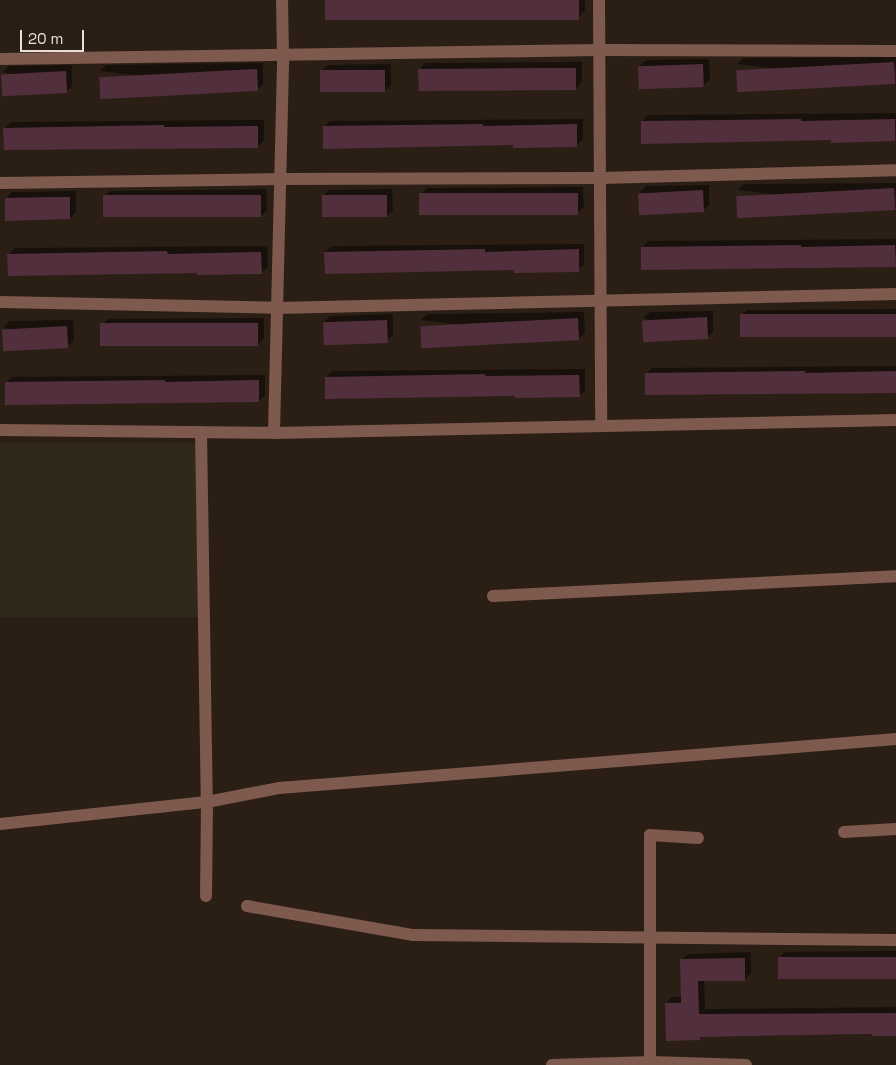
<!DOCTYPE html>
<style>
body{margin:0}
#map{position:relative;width:896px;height:1065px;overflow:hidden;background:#2b1f15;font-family:"Space Grotesk",sans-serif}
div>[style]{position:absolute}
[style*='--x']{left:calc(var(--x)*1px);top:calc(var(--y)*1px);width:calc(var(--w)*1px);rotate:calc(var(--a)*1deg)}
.industrial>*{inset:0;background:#302818;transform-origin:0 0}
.shadow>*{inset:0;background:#0007}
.building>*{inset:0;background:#522f3d;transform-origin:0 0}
.minor>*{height:12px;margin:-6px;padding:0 6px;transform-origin:6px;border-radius:6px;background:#7e594e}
span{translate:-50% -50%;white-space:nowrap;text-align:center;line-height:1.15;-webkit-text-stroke:4px #2b1f15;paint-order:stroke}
.scale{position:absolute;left:20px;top:30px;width:64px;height:22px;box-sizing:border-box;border:2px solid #e7dfd8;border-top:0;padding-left:6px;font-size:15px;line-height:18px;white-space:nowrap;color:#e7dfd8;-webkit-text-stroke:4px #2b1f15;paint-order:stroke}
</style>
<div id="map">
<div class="industrial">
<div style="left:0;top:443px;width:198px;height:174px"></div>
</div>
<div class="shadow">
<div style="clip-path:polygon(326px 0,585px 0,585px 10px,579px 17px)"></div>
<div style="clip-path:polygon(896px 57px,894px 83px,737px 64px,744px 58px)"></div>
<div style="clip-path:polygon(709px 59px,710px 79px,703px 86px,640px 66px,646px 60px)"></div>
<div style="clip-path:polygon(582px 62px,582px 82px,576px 88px,419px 70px,425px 63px)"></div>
<div style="clip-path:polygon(263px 63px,263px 84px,257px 90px,100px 71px,106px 65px)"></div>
<div style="clip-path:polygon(391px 64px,391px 85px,385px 91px,321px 71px,328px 65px)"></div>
<div style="clip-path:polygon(72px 65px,72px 86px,66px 92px,3px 72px,9px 66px)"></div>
<div style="clip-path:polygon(896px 113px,895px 140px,832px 139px,642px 122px,648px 115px)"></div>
<div style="clip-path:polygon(583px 119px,583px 139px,577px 145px,514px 144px,324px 127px,330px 121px)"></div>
<div style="clip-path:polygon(264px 120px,264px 140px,258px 147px,5px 128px,11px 122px)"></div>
<div style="clip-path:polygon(896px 183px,894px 209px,738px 190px,744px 184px)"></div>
<div style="clip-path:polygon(709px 185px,709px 205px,703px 211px,640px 192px,646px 186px)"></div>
<div style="clip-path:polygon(583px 187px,584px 207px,577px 213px,421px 195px,427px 188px)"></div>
<div style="clip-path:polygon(266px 189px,267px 210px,261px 216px,104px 197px,110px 191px)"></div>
<div style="clip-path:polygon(392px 189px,393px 210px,387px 216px,323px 196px,329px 190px)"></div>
<div style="clip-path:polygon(76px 191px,76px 212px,70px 218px,6px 199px,12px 192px)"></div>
<div style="clip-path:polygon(896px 239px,895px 266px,642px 248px,648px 241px)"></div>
<div style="clip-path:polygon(584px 244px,584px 264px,578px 270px,515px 269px,325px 252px,332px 246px)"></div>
<div style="clip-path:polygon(267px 246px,268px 267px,261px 273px,198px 272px,8px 255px,15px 248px)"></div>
<div style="clip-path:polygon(896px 309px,896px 335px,741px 316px,747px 310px)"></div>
<div style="clip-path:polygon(713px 311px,713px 331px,707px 338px,643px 318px,650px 312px)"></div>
<div style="clip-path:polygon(584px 312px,585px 333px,578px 339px,421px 320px,427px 314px)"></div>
<div style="clip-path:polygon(393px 314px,393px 335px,387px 341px,324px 322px,330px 316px)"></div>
<div style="clip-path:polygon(264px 318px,264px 338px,258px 344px,101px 325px,108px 319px)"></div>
<div style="clip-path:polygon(73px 320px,74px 340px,67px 347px,3px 327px,10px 321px)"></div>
<div style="clip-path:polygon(896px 366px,896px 392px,646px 374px,652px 368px)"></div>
<div style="clip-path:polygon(585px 369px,585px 390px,579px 396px,516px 395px,326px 377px,332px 371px)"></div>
<div style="clip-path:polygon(265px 375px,265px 395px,259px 401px,6px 383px,12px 377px)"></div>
<div style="clip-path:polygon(896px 951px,896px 977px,779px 958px,785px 952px)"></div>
<div style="clip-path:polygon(751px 952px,751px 973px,745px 979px,704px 980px,705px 1009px,896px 1007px,896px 1034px,702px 1036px,699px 1039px,666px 1003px,672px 997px,682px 997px,681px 960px,688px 954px)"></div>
</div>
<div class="building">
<div style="left:325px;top:0;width:254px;height:20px"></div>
<div style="left:894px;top:62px;width:22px;height:158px;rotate:87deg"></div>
<div style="left:703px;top:64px;width:23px;height:65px;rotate:88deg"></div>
<div style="clip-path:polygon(543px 68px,576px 68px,576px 90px,419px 91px,418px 69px)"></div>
<div style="left:257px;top:69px;width:22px;height:158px;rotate:87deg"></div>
<div style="left:385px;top:70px;width:22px;height:65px;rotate:90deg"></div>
<div style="left:66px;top:71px;width:22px;height:65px;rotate:87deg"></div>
<div style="clip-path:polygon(801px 119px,801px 121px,895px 119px,895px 141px,831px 143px,831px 140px,641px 144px,641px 121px)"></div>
<div style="clip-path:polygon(483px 124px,483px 126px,577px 124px,577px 147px,513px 148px,513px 145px,323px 149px,323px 126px)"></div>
<div style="clip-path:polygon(164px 125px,164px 127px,258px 126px,258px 148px,4px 150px,3px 128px)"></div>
<div style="left:894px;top:188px;width:22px;height:158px;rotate:87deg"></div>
<div style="left:703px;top:190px;width:22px;height:65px;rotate:87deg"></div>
<div style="left:578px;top:193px;width:22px;height:159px;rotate:90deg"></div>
<div style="left:261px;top:195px;width:22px;height:158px;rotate:90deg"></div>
<div style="left:387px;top:195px;width:22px;height:65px;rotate:90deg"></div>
<div style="clip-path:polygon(53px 197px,70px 197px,70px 219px,5px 221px,5px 198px)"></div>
<div style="clip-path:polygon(801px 245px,801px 247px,895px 245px,896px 267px,641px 270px,641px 247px)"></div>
<div style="clip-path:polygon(485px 249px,485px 252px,579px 249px,579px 272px,514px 273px,514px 270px,325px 274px,324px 252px)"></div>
<div style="clip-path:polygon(167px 251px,168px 254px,261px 252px,262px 274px,197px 275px,197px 273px,8px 276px,7px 254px)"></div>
<div style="left:896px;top:314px;width:23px;height:156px;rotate:90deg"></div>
<div style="left:707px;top:317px;width:22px;height:65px;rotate:87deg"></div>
<div style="left:578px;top:318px;width:22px;height:158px;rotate:87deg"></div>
<div style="left:387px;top:320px;width:23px;height:64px;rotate:88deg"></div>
<div style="left:258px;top:323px;width:23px;height:158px;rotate:90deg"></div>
<div style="left:67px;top:326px;width:22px;height:65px;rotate:87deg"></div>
<div style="clip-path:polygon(805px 371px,805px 373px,896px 371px,896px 393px,645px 395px,645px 373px)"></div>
<div style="clip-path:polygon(485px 374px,485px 376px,579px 375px,580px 397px,515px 398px,515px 396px,325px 399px,325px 377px)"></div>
<div style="clip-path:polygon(165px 380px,165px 382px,259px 380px,259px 402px,5px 405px,5px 382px)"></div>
<div style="left:896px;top:957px;width:22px;height:118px;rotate:90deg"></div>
<div style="clip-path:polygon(745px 958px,745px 981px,698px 981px,699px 1014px,896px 1013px,896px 1036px,872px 1036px,872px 1034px,748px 1036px,700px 1037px,700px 1040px,666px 1041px,665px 1003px,681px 1003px,680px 959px)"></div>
</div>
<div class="minor">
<div style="--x:599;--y:0;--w:425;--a:89.7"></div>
<div style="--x:0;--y:59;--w:599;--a:-0.86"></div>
<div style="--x:599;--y:50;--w:297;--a:0.2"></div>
<div style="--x:0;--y:183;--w:279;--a:-0.8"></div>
<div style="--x:279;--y:179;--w:321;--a:-0.2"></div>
<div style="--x:600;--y:178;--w:296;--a:-1.5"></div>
<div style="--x:0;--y:302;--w:276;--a:1.2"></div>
<div style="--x:276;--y:308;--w:620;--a:-1.29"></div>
<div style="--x:0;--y:430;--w:274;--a:0.6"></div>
<div style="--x:274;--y:433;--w:622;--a:-1.2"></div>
<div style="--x:201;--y:432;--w:370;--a:89.1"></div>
<div style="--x:207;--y:802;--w:94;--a:90.6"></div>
<div style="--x:274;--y:433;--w:377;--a:-88.6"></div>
<div style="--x:283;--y:56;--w:56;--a:-91"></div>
<div style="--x:493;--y:596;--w:403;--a:-2.8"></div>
<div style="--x:0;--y:824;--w:208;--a:-6.1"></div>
<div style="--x:207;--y:802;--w:73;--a:-11"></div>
<div style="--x:279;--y:788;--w:619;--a:-4.54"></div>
<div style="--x:844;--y:832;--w:52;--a:-3.3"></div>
<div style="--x:247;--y:906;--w:169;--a:9.9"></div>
<div style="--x:414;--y:935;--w:482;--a:0.6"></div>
<div style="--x:552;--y:1065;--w:99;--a:-1.7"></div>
<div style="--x:651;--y:1062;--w:95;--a:1.8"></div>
<div style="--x:650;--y:1065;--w:230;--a:-90"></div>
<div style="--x:650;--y:835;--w:48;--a:3.6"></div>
</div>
<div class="scale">20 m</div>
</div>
